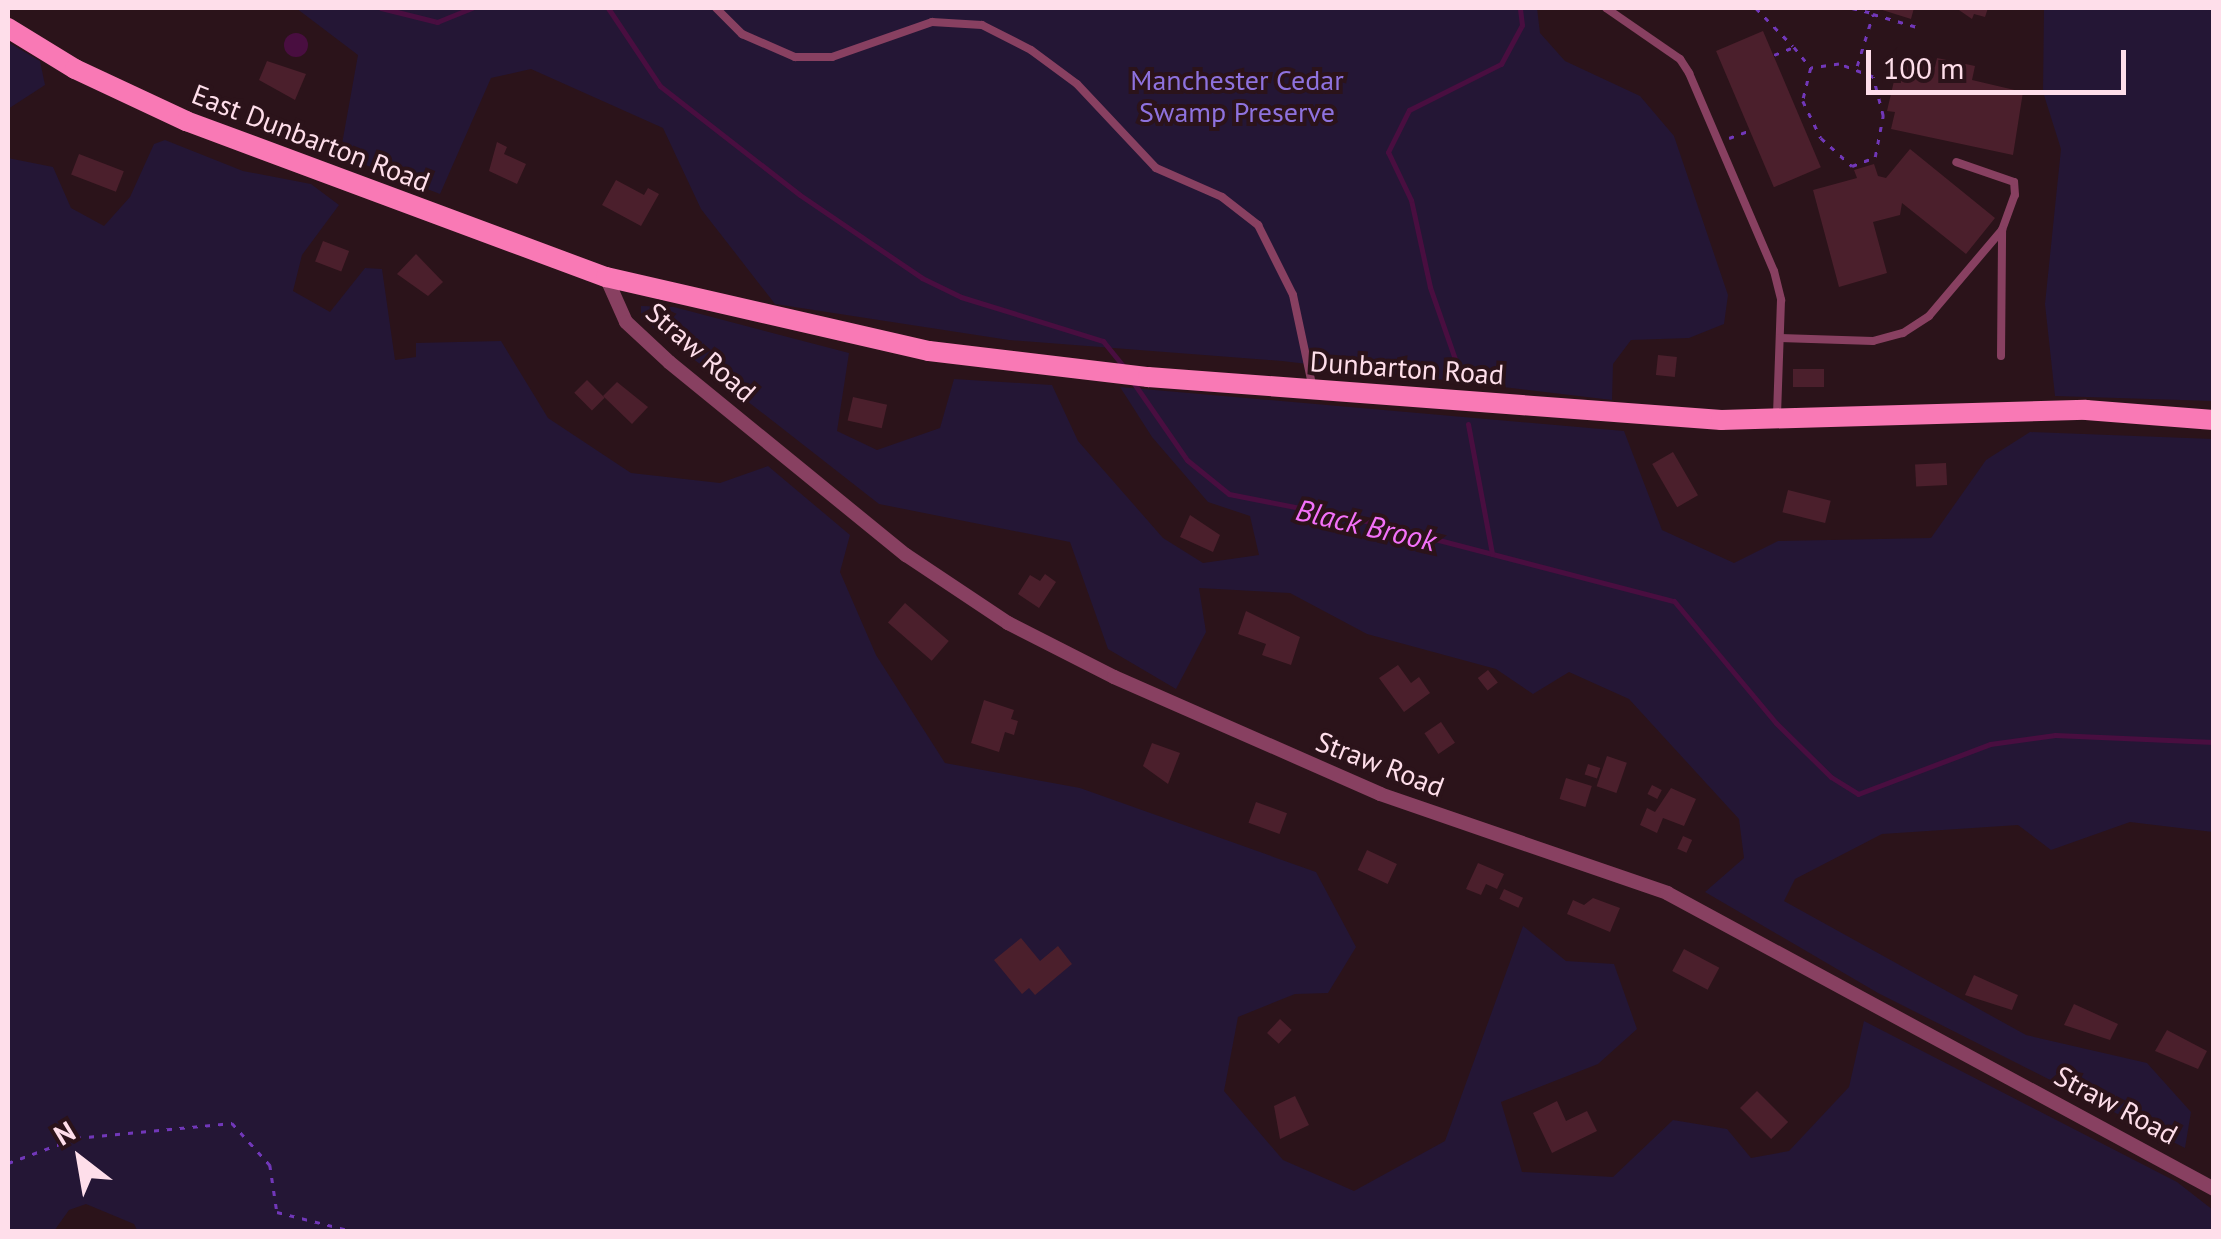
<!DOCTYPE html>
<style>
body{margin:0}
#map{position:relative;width:2221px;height:1239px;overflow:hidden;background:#2b131a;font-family:"PT Sans",sans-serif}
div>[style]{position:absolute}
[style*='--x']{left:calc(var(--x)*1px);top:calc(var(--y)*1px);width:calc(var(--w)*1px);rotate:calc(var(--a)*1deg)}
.green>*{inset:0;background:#241635}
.water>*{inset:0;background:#490e40}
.round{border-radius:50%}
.stream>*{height:5px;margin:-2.5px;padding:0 2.5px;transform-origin:2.5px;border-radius:2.5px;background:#490e40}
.building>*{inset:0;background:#4b1f2c;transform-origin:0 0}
.path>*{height:2.5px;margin-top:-1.25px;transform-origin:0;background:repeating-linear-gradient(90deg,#7137b9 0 5px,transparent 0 13px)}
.lane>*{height:8px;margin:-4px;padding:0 4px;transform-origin:4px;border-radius:4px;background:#884061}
.street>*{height:14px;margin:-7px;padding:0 7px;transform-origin:7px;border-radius:7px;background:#884061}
.secondary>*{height:20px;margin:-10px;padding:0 10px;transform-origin:10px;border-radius:10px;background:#f979b5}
span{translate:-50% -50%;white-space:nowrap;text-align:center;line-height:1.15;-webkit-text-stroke:8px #2b131a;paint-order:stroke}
.park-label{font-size:28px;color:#8e72de}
.street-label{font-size:28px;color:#fedeea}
.water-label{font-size:30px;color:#f471f9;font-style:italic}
.frame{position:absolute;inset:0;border:10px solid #fedeea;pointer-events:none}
.north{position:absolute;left:30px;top:1109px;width:100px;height:100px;-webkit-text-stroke:8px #2b131a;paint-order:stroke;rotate:329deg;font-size:28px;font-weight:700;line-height:40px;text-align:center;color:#fedeea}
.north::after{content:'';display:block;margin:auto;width:35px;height:45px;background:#fedeea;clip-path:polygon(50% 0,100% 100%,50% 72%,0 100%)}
.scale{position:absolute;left:1866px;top:50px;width:260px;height:45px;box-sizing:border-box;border:5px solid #fedeea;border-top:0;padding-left:12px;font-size:30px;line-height:35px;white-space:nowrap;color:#fedeea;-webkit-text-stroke:8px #2b131a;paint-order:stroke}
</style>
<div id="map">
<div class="green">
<div style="clip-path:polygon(296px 8px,1537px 8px,1540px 33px,1565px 61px,1640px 96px,1674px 136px,1728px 295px,1724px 324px,1689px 338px,1631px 340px,1613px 364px,1612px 400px,1369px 371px,1370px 377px,1328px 374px,1325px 366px,1282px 361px,1009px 340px,775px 304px,701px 209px,663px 128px,531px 69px,491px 78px,440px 194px,340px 155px,358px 55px)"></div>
<div style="clip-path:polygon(2044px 8px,2213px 8px,2213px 401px,2055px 396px,2045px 304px,2061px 149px,2043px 92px)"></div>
<div style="clip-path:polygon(8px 42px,40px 61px,45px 85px,8px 109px)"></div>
<div style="clip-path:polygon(165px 140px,243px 171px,311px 184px,339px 205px,302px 255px,293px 291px,330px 312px,365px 268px,382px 269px,395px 360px,416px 357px,416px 343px,501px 341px,548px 418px,631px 473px,720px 483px,768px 466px,850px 535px,840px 572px,876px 655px,945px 763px,1080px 788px,1316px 872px,1356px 947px,1328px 993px,1295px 994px,1238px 1017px,1224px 1091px,1283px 1160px,1354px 1191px,1445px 1141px,1523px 926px,1566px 961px,1614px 964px,1637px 1029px,1598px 1064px,1501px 1102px,1522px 1172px,1613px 1177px,1673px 1120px,1727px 1129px,1751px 1158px,1789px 1151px,1849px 1087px,1864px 1021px,2177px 1182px,2213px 1210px,2213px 1231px,138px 1232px,134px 1224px,86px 1204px,69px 1210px,54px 1231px,8px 1231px,8px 158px,53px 167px,71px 208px,104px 226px,130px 197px,154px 144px)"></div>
<div style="clip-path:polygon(641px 306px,674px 307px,849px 353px,837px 431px,877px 450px,940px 428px,954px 379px,1052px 385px,1078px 441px,1163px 538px,1203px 563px,1259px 555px,1250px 516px,1208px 502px,1152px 437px,1120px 387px,1624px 431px,1662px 530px,1734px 563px,1778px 541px,1931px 538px,1986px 460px,2030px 432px,2213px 439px,2213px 832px,2130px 822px,2051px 850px,2018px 825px,1882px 834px,1795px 879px,1784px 901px,2026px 1035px,2147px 1063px,2191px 1112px,2185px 1148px,1878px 993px,1705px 892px,1744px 858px,1739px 819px,1629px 699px,1569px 672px,1533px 694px,1496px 669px,1367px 634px,1290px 593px,1199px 588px,1206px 632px,1176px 689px,1108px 649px,1070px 542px,879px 504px,641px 318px)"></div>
</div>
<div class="water">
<div class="round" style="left:284px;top:33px;width:24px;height:24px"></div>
</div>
<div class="stream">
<div style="--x:381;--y:8;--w:58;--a:14"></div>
<div style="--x:437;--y:22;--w:38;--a:-22"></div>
<div style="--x:608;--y:8;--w:94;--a:56.3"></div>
<div style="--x:660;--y:86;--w:177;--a:37.9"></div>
<div style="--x:800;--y:195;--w:148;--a:34.2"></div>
<div style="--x:922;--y:278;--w:43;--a:26"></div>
<div style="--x:961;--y:297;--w:149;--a:17.2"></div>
<div style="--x:1103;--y:341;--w:35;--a:51"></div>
<div style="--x:1133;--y:382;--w:95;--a:55.3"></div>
<div style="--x:1187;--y:460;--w:54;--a:39"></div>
<div style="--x:1229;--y:494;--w:136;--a:11.1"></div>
<div style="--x:1362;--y:520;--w:322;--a:14.6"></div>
<div style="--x:1674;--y:601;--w:159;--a:50.1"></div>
<div style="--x:1776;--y:723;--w:77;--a:44.5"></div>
<div style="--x:1831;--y:777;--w:32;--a:32"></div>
<div style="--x:1858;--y:794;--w:141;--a:-20.7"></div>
<div style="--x:1990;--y:744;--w:66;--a:-7.9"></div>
<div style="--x:2055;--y:735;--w:159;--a:2.5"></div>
<div style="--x:1463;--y:382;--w:101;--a:-109.2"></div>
<div style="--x:1430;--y:287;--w:89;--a:-102.3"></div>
<div style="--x:1411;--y:200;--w:53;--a:-115.6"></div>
<div style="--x:1388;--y:152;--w:47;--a:-63.4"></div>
<div style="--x:1409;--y:110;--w:103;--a:-26.6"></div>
<div style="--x:1501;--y:64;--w:44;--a:-61.7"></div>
<div style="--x:1522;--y:25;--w:17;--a:-97"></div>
<div style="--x:1468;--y:424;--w:132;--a:79.5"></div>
</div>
<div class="building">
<div style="clip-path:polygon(1876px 8px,1914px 8px,1911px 19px)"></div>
<div style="clip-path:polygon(1956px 8px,1988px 8px,1985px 17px,1974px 14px,1972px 19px)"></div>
<div style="left:1763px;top:31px;width:148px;height:51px;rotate:67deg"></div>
<div style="clip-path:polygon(1937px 58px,1975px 66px,1972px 80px,2023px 92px,2013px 155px,1891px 129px,1895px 112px,1887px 111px,1897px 68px,1905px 69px,1907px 61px,1935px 67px)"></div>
<div style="clip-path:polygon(267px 61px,306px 74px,295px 100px,259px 80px)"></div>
<div style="clip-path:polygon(497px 142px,507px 147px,504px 154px,526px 164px,517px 184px,489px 171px)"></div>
<div style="clip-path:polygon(1910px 149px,1995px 218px,1966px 254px,1902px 203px,1900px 215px,1873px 222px,1887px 273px,1839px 287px,1813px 190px,1857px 178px,1854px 170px,1874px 164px,1878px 176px,1886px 178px)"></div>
<div style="left:79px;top:154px;width:48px;height:22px;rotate:21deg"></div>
<div style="clip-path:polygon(616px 180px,644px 195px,648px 188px,659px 194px,641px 226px,602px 205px)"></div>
<div style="left:323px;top:241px;width:28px;height:22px;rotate:21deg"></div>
<div style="clip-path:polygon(416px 254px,443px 282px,428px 296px,397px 274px)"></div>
<div style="left:1658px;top:355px;width:19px;height:20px;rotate:6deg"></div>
<div style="left:1793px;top:369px;width:31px;height:18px"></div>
<div style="left:587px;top:380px;width:25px;height:18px;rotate:45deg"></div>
<div style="clip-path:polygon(617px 382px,648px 407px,632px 424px,603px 396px)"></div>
<div style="left:853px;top:397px;width:35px;height:24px;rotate:13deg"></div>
<div style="left:1673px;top:452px;width:50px;height:24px;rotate:60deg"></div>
<div style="left:1946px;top:463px;width:22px;height:31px;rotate:87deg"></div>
<div style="left:1788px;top:490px;width:44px;height:23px;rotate:14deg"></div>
<div style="clip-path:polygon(1190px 515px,1220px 535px,1213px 552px,1180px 537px)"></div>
<div style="clip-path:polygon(1045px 574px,1056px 582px,1039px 608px,1018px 594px,1030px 575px,1040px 581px)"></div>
<div style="left:905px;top:603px;width:58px;height:26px;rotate:41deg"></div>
<div style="clip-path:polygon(1246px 611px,1300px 637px,1291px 665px,1262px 655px,1266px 644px,1238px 634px)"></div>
<div style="clip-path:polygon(1398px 665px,1411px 683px,1419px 677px,1430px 693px,1404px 712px,1379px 678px)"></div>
<div style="left:1488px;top:670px;width:16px;height:13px;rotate:52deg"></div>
<div style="clip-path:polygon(984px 700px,1014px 710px,1011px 719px,1018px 721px,1014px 735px,1005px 732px,999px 752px,971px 743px)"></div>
<div style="left:1441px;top:722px;width:25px;height:20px;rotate:56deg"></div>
<div style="clip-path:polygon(1152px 743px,1180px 753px,1168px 784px,1143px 766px)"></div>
<div style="left:1607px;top:756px;width:21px;height:32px;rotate:19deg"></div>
<div style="left:1588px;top:764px;width:13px;height:11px;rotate:18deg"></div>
<div style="left:1566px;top:778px;width:27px;height:22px;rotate:17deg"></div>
<div style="left:1652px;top:785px;width:11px;height:10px;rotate:27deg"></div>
<div style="clip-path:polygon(1671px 788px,1696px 799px,1684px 826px,1663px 818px,1657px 833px,1640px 825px,1647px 808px,1655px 812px)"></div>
<div style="left:1256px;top:802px;width:33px;height:22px;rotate:20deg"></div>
<div style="left:1683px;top:836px;width:10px;height:14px;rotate:24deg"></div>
<div style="left:1367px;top:850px;width:33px;height:22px;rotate:25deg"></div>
<div style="clip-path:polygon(1478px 863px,1504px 874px,1497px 889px,1486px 884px,1481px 895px,1466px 889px)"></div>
<div style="left:1504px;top:889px;width:21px;height:11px;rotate:25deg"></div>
<div style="clip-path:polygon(1593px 898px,1620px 908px,1610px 932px,1567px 914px,1573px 900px,1584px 905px)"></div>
<div style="clip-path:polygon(1021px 938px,1040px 961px,1058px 946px,1072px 964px,1035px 995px,1029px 988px,1022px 994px,994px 960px)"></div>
<div style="left:1684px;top:949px;width:40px;height:25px;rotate:28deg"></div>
<div style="clip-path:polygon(1974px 975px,2018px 995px,2012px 1010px,1965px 995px)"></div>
<div style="clip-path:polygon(2074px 1004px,2118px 1024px,2110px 1040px,2064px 1025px)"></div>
<div style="left:1280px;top:1019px;width:16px;height:19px;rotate:43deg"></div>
<div style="clip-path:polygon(2167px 1030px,2207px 1051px,2198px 1069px,2155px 1051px)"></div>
<div style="left:1757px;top:1091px;width:44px;height:24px;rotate:45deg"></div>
<div style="clip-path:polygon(1295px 1096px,1309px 1125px,1280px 1139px,1274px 1106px)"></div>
<div style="clip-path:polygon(1557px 1101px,1566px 1121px,1587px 1111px,1597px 1131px,1552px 1153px,1533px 1113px)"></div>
</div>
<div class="path">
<div style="--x:1756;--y:8;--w:53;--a:45.8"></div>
<div style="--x:1852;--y:8;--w:21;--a:14"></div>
<div style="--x:1774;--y:55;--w:22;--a:-22"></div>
<div style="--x:1794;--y:47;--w:27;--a:51"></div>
<div style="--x:1811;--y:68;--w:34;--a:104"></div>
<div style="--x:1803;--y:101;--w:41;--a:64.1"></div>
<div style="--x:1821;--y:138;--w:42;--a:42.1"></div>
<div style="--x:1852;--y:166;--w:25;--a:-21"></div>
<div style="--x:1875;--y:157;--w:42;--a:-79"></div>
<div style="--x:1883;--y:116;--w:40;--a:-104.4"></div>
<div style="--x:1873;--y:77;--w:36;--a:-159"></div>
<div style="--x:1839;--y:64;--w:28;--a:172"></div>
<div style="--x:1857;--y:66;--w:54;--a:-72.9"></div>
<div style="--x:1873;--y:14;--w:46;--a:16.5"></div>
<div style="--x:1729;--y:138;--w:23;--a:-20"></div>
<div style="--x:8;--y:1163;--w:72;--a:-20.2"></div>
<div style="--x:76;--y:1138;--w:157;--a:-5.5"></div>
<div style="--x:232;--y:1123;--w:57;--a:47.9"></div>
<div style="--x:270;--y:1165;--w:48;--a:81.5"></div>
<div style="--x:277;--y:1212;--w:81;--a:14.2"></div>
</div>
<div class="lane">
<div style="--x:716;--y:8;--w:37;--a:45"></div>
<div style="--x:742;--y:34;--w:58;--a:23.5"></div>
<div style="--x:795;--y:57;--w:37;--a:0"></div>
<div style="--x:832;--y:57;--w:106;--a:-19.3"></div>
<div style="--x:932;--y:22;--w:50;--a:3.4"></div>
<div style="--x:982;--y:25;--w:55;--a:27"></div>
<div style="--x:1031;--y:50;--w:57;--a:36.5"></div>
<div style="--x:1077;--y:84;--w:115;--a:46.8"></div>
<div style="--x:1156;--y:168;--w:72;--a:23.7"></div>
<div style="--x:1222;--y:197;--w:46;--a:37.9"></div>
<div style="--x:1258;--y:225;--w:78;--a:63.4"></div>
<div style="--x:1293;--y:295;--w:96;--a:78"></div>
<div style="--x:1606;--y:8;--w:90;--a:34.6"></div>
<div style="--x:1680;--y:59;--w:17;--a:57"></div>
<div style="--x:1689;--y:73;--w:215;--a:66.8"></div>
<div style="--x:1774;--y:271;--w:30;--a:76"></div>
<div style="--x:1781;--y:300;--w:116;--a:92"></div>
<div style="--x:1780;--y:338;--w:93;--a:1.8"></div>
<div style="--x:1873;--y:341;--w:31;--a:-15"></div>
<div style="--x:1903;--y:333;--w:31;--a:-33"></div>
<div style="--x:1929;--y:316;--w:113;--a:-49.7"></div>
<div style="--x:2002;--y:230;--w:37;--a:-70"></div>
<div style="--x:2015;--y:195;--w:13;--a:-94"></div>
<div style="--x:2014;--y:182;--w:61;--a:-161"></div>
<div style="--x:2001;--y:356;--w:126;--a:-89.5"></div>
</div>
<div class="street">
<div style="--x:606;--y:277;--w:49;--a:66"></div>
<div style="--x:626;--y:322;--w:59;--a:42.9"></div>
<div style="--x:669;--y:362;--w:306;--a:39.2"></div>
<div style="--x:906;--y:555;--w:123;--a:33.7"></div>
<div style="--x:1008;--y:623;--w:119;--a:27"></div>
<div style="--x:1114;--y:677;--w:291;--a:23.7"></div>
<div style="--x:1380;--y:794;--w:304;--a:19"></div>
<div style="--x:1667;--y:893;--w:622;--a:28.42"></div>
</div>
<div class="secondary">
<div style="--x:8;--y:28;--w:79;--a:31.5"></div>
<div style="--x:75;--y:69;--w:123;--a:25.1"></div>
<div style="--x:186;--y:121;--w:448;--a:20.4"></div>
<div style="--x:606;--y:277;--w:331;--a:12.9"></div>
<div style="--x:929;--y:351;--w:221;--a:6.8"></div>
<div style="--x:1148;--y:377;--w:575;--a:4.29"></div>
<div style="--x:1721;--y:420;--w:365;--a:-1.6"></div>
<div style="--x:2086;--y:410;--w:128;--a:4.5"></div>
</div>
<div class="park-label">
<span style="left:1237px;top:96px">Manchester Cedar<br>Swamp Preserve</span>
</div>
<div class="street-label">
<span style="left:311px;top:138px;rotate:21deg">East Dunbarton Road</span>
<span style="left:701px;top:352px;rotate:41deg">Straw Road</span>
<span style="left:1407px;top:368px;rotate:4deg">Dunbarton Road</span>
<span style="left:1380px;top:764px;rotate:21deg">Straw Road</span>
<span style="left:2116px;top:1105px;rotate:28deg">Straw Road</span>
</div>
<div class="water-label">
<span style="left:1366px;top:525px;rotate:13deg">Black Brook</span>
</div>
<div class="frame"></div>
<div class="north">N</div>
<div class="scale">100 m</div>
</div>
